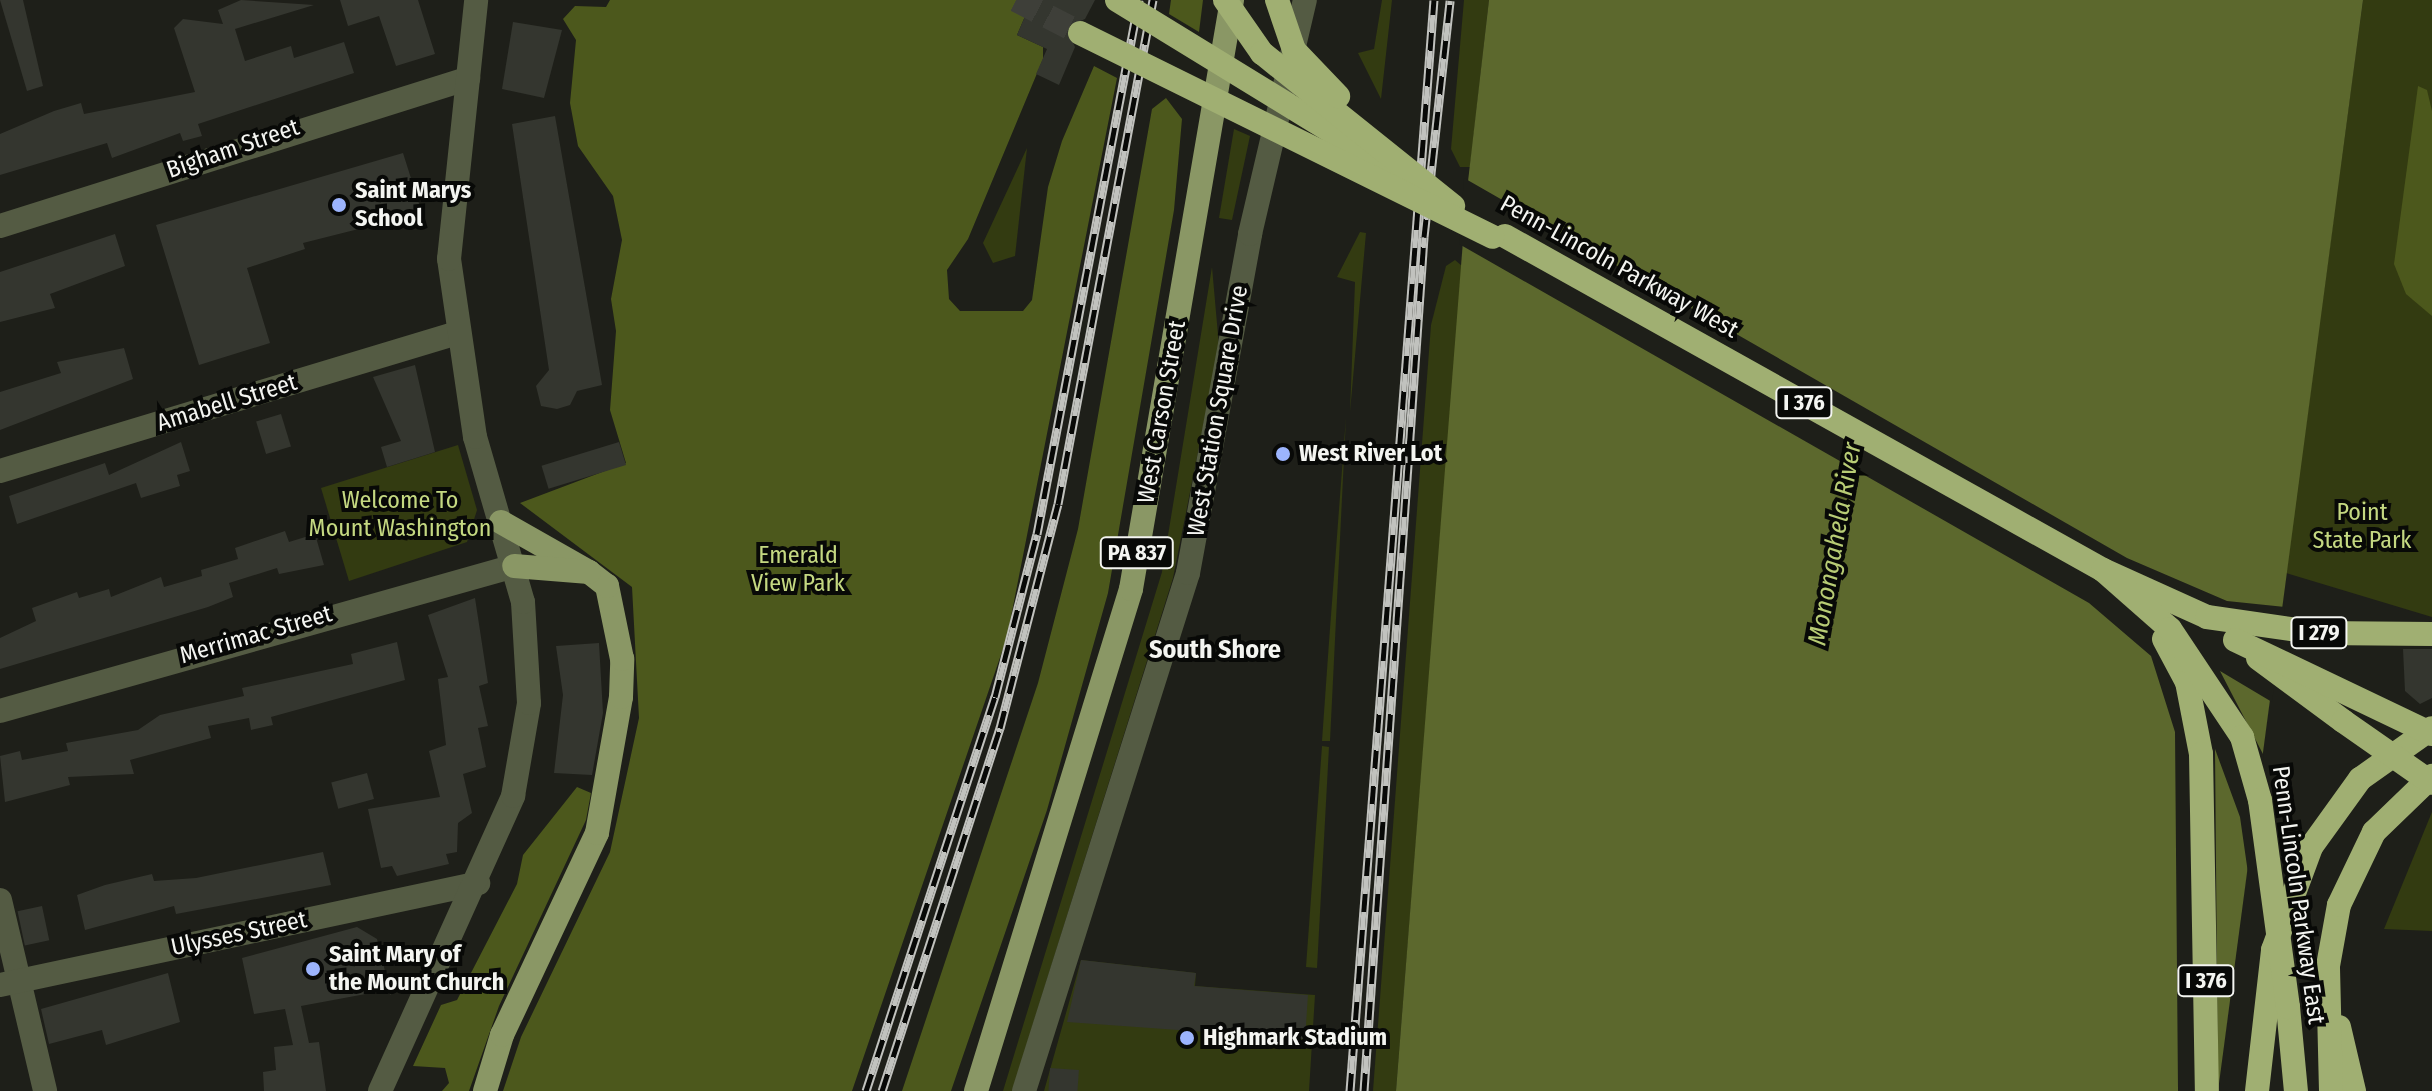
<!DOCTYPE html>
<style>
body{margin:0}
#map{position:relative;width:2432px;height:1091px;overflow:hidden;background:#1e1f19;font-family:"Fira Sans Condensed",sans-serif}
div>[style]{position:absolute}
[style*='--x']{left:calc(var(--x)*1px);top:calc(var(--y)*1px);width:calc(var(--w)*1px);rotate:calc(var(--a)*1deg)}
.green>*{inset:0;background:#333b11}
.forest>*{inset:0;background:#4c581c}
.water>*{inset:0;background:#5c682d}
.pier>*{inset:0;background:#1e1f19}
.building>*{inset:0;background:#34362f;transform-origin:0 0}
.highway-tunnel>*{height:24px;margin-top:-12px;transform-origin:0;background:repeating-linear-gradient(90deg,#3e3f39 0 24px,transparent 0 36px)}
.minor>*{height:24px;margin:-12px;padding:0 12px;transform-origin:12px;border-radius:12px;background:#545b43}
.major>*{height:24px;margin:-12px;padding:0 12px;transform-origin:12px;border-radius:12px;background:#8a9765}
.highway>*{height:24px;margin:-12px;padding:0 12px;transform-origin:12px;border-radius:12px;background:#a0af72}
.rail>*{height:9px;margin-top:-4.5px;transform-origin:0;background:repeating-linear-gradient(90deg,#080907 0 18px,#c1c2be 0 36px);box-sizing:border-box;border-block:2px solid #c1c2be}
.highway-bridge>*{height:24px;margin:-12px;padding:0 12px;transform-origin:12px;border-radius:12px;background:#a0af72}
.dots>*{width:22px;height:22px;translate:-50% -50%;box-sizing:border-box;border:4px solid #080907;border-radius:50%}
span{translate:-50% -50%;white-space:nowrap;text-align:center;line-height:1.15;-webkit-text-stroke:8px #080907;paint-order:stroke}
.shield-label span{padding:2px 6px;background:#080907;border:2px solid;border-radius:6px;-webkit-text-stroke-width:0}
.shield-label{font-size:22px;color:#f4f5f1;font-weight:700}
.street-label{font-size:24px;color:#f4f5f1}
.poi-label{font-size:24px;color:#f4f5f1;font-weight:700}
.left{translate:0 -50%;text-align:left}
.park-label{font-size:24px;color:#c4d881}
.water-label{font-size:26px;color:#b8cc75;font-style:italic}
.neighbourhood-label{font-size:26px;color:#f4f5f1;font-weight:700}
</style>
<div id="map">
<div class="green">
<div style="clip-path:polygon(1382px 0,1392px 0,1381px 99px,1358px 53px,1374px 49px)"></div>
<div style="clip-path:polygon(1464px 0,1489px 0,1470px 167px,1460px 167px,1451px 149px)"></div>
<div style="clip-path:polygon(2363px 0,2432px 0,2432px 617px,2286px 573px)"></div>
<div style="clip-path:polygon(1234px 129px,1250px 136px,1232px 220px,1219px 218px)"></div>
<div style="clip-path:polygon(1027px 148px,1015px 256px,993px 263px,983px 243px)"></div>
<div style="clip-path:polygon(1360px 232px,1366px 233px,1350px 412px,1355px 282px,1337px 277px)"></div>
<div style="clip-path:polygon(1455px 260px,1462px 266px,1396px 1091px,1373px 1091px,1431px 325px,1446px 266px)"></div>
<div style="clip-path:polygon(1212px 267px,1219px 346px,1173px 578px,1012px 1091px,1003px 1091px,1162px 572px)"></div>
<div style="clip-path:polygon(1346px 417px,1330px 741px,1322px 741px,1329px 642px)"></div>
<div style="clip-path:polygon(458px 445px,477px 510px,467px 542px,349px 581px,321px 488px)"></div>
<div style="clip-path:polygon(1322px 746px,1329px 747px,1317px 968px,1306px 967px)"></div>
<div style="clip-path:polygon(2432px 812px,2432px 931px,2384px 929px)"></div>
<div style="clip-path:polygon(1081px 960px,1196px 973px,1195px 986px,1315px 995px,1309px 1091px,1044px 1091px)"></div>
</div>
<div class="forest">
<div style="clip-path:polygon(610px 0,1032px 0,1017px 35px,1043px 47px,1043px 59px,968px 239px,947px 270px,949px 299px,960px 311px,1023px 311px,1032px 300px,1048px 187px,1062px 141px,1094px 66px,1117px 78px,1007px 637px,852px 1091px,503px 1091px,521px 1037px,610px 852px,639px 718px,632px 587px,520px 503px,626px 463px,610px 410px,616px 331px,611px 299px,622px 240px,613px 196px,578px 146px,570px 103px,576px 40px,563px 19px,575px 6px,606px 7px)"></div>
<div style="clip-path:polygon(1171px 0,1203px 0,1199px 32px,1169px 14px)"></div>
<div style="clip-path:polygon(2418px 86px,2427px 90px,2432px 111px,2432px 316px,2406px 294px,2394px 264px)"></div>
<div style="clip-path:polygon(1166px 98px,1182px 119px,1174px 210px,1108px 593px,1047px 810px,951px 1091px,902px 1091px,1038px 683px,1078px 529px,1152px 109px)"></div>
<div style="clip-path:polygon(577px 787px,591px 793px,586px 820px,499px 1006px,469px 1091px,442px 1091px,449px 1083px,445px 1068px,413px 1066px,441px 1005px,457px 1000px,517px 884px,523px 855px)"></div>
</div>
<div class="water">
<div style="clip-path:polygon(1489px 0,2363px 0,2218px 1091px,1396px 1091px,1467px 190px)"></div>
</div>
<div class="pier">
<div style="clip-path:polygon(1464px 178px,2127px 558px,2227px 601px,2285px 607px,2272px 702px,2220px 671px,2264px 756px,2248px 873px,2240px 817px,2215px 749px,2218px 1091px,2178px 1091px,2175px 732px,2151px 656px,2089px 603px,1459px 244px)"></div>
</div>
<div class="building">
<div style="clip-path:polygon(0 0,23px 0,43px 86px,27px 91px)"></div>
<div style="clip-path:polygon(241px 0,314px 5px,235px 29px,245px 61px,291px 46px,294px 58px,344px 42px,354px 73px,198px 124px,202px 136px,183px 141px,180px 133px,112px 158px,107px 143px,0 175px,0 134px,54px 111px,81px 103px,84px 114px,195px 92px,174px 28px,183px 19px,223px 24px,218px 10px)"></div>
<div style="clip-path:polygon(340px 0,418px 0,435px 54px,396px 66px,379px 16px,348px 26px)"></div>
<div style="clip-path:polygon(1032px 0,1095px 0,1085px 19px,1066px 27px,1075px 47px,1059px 85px,1036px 74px,1047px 49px,1017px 35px)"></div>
<div style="clip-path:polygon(513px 22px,562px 30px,544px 98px,502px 89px)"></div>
<div style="clip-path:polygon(555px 116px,602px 385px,577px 391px,570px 405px,557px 409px,541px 406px,536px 386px,549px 370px,512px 124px)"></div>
<div style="clip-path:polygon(403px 153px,422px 213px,303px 243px,305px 249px,247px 268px,270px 343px,199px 365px,156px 225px)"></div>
<div style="clip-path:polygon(115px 234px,125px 266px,50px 294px,55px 308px,0 322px,0 272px)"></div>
<div style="clip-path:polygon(124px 348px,133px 379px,0 430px,0 392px,61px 373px,57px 362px)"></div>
<div style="clip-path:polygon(415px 365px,435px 452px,387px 467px,381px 447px,401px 441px,373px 377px)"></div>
<div style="left:281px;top:414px;width:34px;height:26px;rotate:73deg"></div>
<div style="clip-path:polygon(181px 442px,190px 471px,177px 475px,180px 486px,141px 498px,136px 483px,17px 524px,9px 496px,105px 463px,109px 475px)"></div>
<div style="left:619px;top:442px;width:24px;height:81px;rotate:73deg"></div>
<div style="clip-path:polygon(285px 531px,289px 542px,315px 534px,324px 565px,279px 574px,277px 568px,229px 583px,233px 597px,208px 607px,0 669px,0 638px,36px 621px,32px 608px,77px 592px,79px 598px,109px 589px,111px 597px,161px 577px,164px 587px,202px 576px,201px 570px,238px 559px,235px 548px)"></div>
<div style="clip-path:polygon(475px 598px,488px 683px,479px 686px,488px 726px,478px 728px,486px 767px,463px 774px,472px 813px,458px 823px,457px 852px,446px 854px,449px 864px,397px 876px,392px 866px,381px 868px,368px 809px,440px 797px,429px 751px,446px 745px,438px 679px,448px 677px,428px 615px)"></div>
<div style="clip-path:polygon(397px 642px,405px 680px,271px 717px,273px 725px,251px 730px,249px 718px,208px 726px,211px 738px,130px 760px,134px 774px,68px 777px,70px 785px,5px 802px,0 756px,20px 751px,22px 760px,68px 751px,66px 743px,138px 730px,160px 715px,244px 696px,242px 688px,353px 664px,351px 654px)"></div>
<div style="clip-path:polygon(599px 643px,603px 713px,592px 775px,554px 773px,563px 695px,556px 646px)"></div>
<div style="clip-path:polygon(2403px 649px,2432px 649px,2432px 698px,2420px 704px,2405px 691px)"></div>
<div style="left:367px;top:773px;width:27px;height:37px;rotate:75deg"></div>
<div style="clip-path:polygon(323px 852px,331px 885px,176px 914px,174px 906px,85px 930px,77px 895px,105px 885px,152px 874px,154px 881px,196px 878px)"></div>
<div style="left:42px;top:906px;width:35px;height:25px;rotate:78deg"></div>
<div style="clip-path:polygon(357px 927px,377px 939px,391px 995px,376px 985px,371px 993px,301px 1006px,309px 1043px,319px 1042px,326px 1091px,264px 1091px,263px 1072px,276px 1070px,274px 1047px,293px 1045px,285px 1009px,254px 1014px,242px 958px)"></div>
<div style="clip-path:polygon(1081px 960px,1196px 973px,1194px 986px,1308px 995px,1305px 1039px,1067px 1022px)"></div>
<div style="clip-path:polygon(168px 973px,180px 1022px,106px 1045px,102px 1030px,49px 1044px,41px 1009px)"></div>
<div style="left:1050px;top:1068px;width:29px;height:23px;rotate:4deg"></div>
</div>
<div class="highway-tunnel">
<div style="--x:1016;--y:0;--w:72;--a:27.3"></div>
</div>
<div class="minor">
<div style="--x:0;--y:226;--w:491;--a:-17.5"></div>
<div style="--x:0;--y:471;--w:475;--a:-16.8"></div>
<div style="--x:0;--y:711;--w:534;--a:-15.75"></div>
<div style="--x:0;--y:900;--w:196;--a:76.7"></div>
<div style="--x:0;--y:985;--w:489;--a:-12"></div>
<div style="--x:380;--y:1091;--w:324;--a:-65.7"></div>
<div style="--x:513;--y:796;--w:94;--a:-80.2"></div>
<div style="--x:529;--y:703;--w:101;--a:-93.4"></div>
<div style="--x:523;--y:602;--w:172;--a:-106.2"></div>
<div style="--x:475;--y:437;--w:180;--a:-98.3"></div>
<div style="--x:449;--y:259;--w:260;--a:-84"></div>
<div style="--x:1024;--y:1091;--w:543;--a:-72.43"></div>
<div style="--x:1188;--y:573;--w:345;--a:-79.6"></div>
<div style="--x:1250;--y:234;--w:240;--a:-76.8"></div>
</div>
<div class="major">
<div style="--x:501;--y:522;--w:101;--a:29.6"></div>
<div style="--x:485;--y:1091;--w:59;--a:-73.1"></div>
<div style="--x:502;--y:1035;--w:223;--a:-64.8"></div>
<div style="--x:597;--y:833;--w:138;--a:-80"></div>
<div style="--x:621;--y:697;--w:38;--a:-88"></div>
<div style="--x:622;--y:659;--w:75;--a:-101.6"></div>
<div style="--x:607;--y:586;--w:23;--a:-142"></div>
<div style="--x:589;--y:572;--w:75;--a:-175.4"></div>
<div style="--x:976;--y:1091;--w:525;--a:-72.84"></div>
<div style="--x:1131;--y:589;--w:598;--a:-80.27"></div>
</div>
<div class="highway">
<div style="--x:1505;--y:236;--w:685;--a:29.18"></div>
<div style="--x:2103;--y:570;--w:114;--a:24.3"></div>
<div style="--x:2207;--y:617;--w:112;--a:8.2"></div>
<div style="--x:2318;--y:633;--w:114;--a:0.5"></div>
<div style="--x:2164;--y:639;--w:49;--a:61.9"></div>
<div style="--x:2187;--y:682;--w:73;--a:79"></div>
<div style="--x:2201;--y:754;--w:337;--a:89"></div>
<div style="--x:2258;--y:658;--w:106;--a:36.5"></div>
<div style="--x:2288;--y:1007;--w:84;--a:84.6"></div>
<div style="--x:2339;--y:1027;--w:66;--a:76.8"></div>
<div style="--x:2257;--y:1091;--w:142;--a:-83.5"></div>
<div style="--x:2273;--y:950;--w:110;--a:-69.7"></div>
<div style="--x:2311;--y:847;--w:84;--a:-54.2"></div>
<div style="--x:2360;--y:779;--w:88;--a:-35.3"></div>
<div style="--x:2331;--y:1091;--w:125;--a:-91.4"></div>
<div style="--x:2328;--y:966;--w:62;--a:-79.8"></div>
<div style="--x:2339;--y:905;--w:81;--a:-64.4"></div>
<div style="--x:2374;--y:832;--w:81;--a:-44"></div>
</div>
<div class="rail">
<div style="--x:866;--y:1091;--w:415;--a:-71.9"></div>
<div style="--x:995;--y:697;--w:168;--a:-75.6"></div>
<div style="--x:1037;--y:534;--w:544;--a:-79.19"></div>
<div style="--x:882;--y:1091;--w:382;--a:-72"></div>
<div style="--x:1000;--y:728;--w:231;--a:-75.5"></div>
<div style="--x:1058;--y:504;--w:513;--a:-79.33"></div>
<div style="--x:1350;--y:1091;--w:1094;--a:-85.6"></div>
<div style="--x:1364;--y:1091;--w:856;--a:-85.98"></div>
<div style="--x:1424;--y:237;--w:238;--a:-83.7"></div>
</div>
<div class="highway-bridge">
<div style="--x:1117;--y:0;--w:340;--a:31.5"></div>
<div style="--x:1225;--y:0;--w:65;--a:55.1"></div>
<div style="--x:1262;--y:53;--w:245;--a:38.7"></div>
<div style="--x:1277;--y:0;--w:53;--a:71.2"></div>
<div style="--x:1294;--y:50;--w:64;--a:46.3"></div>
<div style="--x:1080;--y:33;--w:460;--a:26.3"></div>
<div style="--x:2103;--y:570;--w:89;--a:41.4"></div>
<div style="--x:2170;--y:629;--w:130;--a:56.3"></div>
<div style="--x:2242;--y:737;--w:66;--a:74.1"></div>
<div style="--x:2260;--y:800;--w:209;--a:82.3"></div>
<div style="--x:2235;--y:640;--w:218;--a:25.5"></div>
<div style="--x:2343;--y:721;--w:108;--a:34.9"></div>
</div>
<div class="dots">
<div style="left:339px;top:205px;background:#9cb4fd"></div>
<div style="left:1283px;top:454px;background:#9cb4fd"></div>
<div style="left:313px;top:969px;background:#9cb4fd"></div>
<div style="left:1187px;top:1038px;background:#9cb4fd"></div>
</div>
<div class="shield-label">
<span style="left:1804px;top:403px">I 376</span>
<span style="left:1137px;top:553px">PA 837</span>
<span style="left:2319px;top:633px">I 279</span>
<span style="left:2206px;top:981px">I 376</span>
</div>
<div class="street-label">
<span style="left:233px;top:149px;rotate:-19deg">Bigham Street</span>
<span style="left:1619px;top:267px;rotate:29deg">Penn-Lincoln Parkway West</span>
<span style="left:227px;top:403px;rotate:-17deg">Amabell Street</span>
<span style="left:1218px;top:411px;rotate:-80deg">West Station Square Drive</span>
<span style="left:1162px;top:412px;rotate:-80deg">West Carson Street</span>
<span style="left:256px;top:635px;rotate:-16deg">Merrimac Street</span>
<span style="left:2298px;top:895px;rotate:82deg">Penn-Lincoln Parkway East</span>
<span style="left:239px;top:934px;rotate:-12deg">Ulysses Street</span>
</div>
<div class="poi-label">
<span class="left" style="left:355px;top:205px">Saint Marys<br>School</span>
<span class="left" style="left:1299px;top:454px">West River Lot</span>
<span class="left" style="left:329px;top:969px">Saint Mary of<br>the Mount Church</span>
<span class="left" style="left:1203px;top:1038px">Highmark Stadium</span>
</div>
<div class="park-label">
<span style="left:400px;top:515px">Welcome To<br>Mount Washington</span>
<span style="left:2362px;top:527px">Point<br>State Park</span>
<span style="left:798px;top:570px">Emerald<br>View Park</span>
</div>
<div class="water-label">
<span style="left:1835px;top:544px;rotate:-80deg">Monongahela River</span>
</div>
<div class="neighbourhood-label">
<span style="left:1215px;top:650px">South Shore</span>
</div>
</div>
